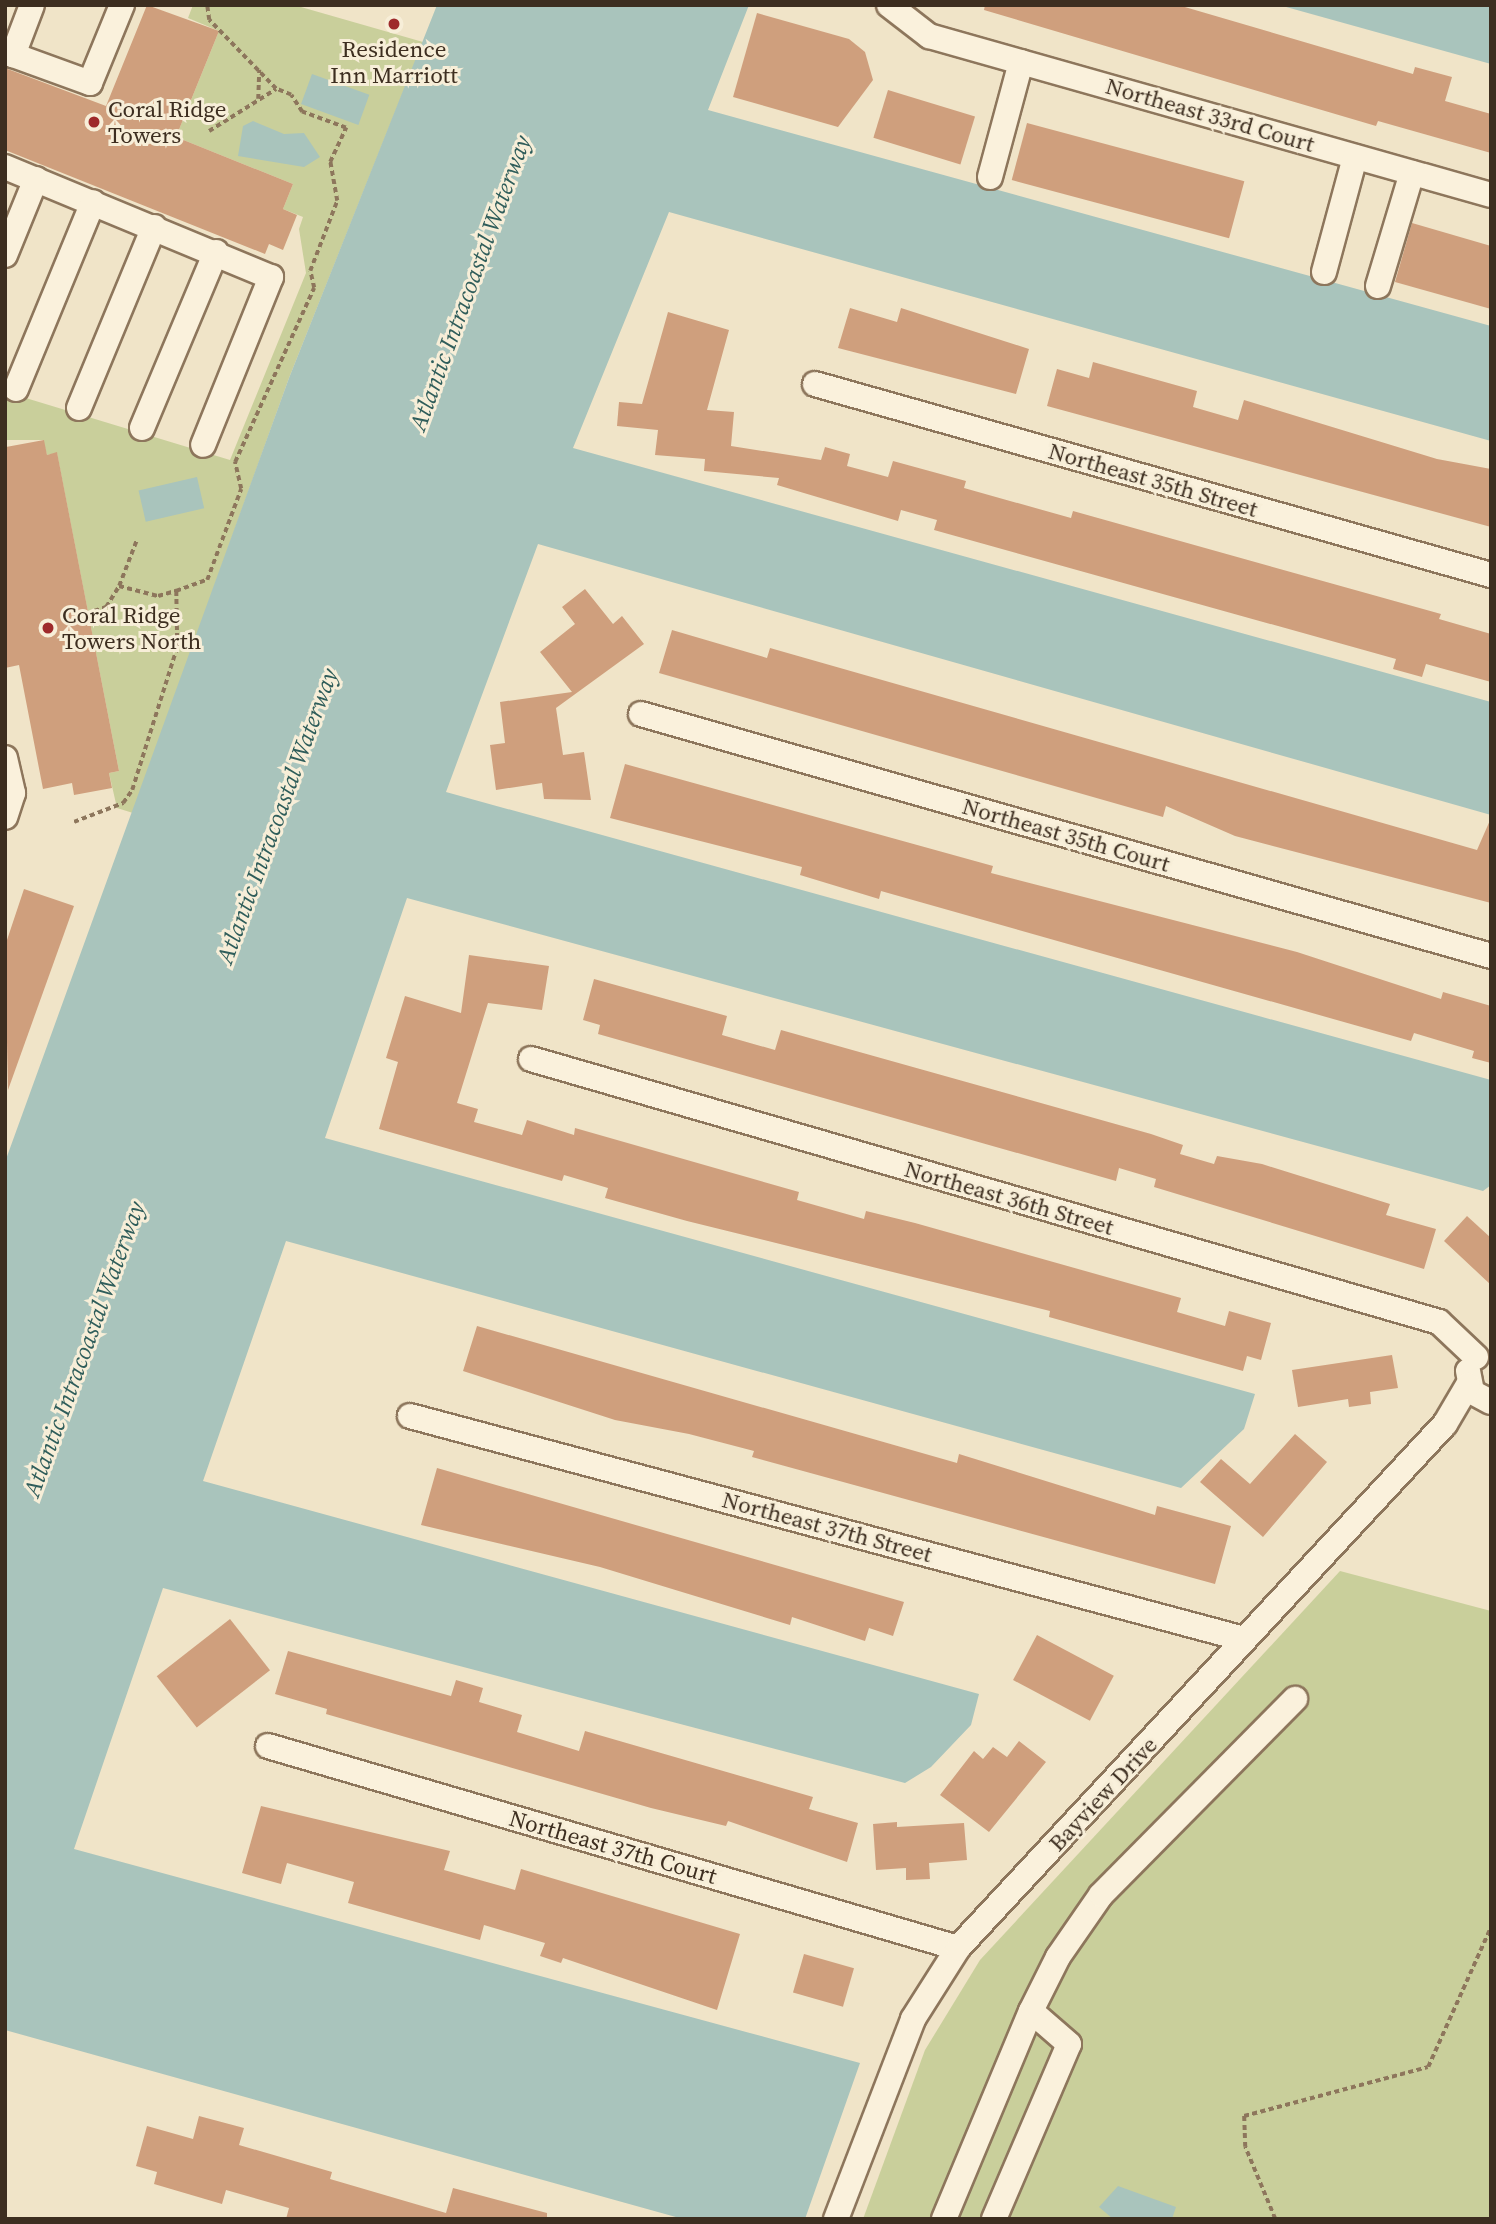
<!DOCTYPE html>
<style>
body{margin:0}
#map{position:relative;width:1496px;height:2224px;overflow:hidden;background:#f0e4c8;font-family:"Source Serif 4",serif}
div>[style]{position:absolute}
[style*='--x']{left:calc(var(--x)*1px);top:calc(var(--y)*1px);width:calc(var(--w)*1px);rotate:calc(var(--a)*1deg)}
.green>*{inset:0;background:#c9cf9b}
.water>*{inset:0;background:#a9c4bc;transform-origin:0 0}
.building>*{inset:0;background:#cf9f7d;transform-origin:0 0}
.path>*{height:3.5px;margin-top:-1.75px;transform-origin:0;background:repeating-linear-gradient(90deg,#8d765c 0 5px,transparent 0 8.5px)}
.roads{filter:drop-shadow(2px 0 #8d765c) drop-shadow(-2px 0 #8d765c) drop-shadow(0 2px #8d765c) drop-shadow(0 -2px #8d765c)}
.minor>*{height:24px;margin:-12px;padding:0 12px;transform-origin:12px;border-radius:12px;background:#faf1dc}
.dots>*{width:19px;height:19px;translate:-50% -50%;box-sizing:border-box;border:4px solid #f7eed8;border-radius:50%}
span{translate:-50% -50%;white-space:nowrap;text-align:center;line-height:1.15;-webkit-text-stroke:6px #f7eed8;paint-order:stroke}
.poi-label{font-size:23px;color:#3d2e20}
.left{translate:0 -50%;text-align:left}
.street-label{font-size:23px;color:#3d2e20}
.water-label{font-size:24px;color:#2f5d5a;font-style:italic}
.frame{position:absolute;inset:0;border:7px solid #3d2e20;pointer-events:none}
</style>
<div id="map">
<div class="green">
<div style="clip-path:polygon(193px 5px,294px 5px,423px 42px,289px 378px,133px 813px,117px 808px,109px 773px,119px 771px,57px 453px,47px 455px,43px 440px,5px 440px,6px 392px,230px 460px,306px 273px,299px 229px,303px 217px,283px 209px,293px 184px,176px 137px,219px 31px,188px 18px)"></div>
<div style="clip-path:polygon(1340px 1571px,1491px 1611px,1491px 2219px,863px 2219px,925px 2050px,980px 1960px)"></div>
</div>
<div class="water">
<div style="clip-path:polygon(437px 5px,749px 5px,708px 110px,1491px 326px,1491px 441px,669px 212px,573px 448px,1491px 702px,1491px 815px,538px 544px,446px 792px,1491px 1080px,1491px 1185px,1483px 1191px,407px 898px,325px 1138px,1255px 1394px,1244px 1429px,1181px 1488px,286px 1241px,203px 1481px,979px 1694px,971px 1725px,931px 1767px,905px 1783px,163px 1588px,74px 1849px,860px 2063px,805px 2219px,683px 2219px,5px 2030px,5px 1162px,289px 378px)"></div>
<div style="clip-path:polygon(1279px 5px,1491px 5px,1491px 64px)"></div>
<div style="left:312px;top:74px;width:61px;height:32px;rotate:20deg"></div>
<div style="clip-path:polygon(253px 121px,284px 134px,304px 133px,320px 157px,304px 167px,238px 156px,243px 126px)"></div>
<div style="left:197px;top:477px;width:32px;height:60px;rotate:77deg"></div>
<div style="clip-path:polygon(1118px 2186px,1176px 2207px,1172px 2219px,1113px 2219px,1099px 2207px)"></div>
</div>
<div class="building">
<div style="clip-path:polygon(147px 5px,219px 31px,176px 137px,293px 184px,283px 209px,297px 215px,283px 250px,269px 244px,265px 254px,5px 150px,5px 68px,106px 106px)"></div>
<div style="clip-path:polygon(985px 5px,1178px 5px,1413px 74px,1415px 67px,1452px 77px,1445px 101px,1491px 114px,1491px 153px,1378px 121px,1376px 126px,984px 10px)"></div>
<div style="clip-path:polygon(757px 13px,849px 39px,865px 52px,873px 80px,838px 127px,733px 97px)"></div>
<div style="left:888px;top:90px;width:91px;height:50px;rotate:17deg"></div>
<div style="left:1027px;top:123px;width:225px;height:59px;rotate:15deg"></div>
<div style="clip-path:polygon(1412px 223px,1491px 246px,1491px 309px,1395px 282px)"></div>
<div style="clip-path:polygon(850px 308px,897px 322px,901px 308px,1029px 349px,1016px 394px,838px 348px)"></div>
<div style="clip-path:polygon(668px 312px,729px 330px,707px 410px,734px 412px,731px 446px,821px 460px,825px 447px,850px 454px,847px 466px,888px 477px,893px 461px,966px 481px,964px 488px,1071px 518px,1073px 511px,1441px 614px,1439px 619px,1491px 634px,1491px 682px,1426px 664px,1422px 677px,1393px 669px,1396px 659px,934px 530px,937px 520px,901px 510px,898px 521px,777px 485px,779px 478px,704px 471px,705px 459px,655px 455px,658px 430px,617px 426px,619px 402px,642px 404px)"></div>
<div style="clip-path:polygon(1093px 362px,1197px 391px,1193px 407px,1238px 420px,1244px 400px,1437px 459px,1491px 469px,1491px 527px,1047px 406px,1057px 369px,1089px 378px)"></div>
<div style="clip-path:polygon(44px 440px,47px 455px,57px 452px,119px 771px,109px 773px,112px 788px,74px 795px,72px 783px,43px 789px,19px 665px,5px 668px,6px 447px)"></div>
<div style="clip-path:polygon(585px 589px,613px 624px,622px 616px,644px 644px,556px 708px,563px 755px,584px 752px,591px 800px,544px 799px,542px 783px,496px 790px,490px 745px,505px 743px,500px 702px,572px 692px,540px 652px,575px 624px,562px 607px)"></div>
<div style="clip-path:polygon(672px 630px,767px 658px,770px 648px,1477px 850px,1491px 818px,1491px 903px,1235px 836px,1166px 806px,1163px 817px,659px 673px)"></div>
<div style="clip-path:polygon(625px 764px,993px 866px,991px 873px,1297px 952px,1441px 999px,1443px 992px,1491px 1006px,1491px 1063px,1472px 1058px,1474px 1051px,1414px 1033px,1411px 1041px,881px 891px,879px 899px,800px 875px,802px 867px,610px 818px)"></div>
<div style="clip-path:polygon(24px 889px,74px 906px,8px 1090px,5px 946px)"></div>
<div style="clip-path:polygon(469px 955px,549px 966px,542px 1010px,488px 1003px,457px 1103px,478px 1109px,474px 1122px,522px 1135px,527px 1120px,574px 1135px,575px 1128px,799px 1192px,797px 1200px,864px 1219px,866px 1211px,915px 1223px,1181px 1298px,1177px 1312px,1225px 1326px,1229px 1311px,1271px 1323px,1261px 1360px,1247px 1356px,1243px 1371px,1049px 1317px,1050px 1311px,687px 1221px,605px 1198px,608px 1188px,564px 1175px,562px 1181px,379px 1129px,398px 1062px,386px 1058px,405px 996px,461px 1013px)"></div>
<div style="clip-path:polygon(594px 979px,727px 1016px,722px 1035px,775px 1050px,781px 1030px,1151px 1134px,1183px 1145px,1180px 1154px,1214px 1164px,1217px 1156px,1262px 1164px,1390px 1204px,1386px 1215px,1436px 1229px,1424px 1269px,1154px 1187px,1156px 1179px,1119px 1168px,1116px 1181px,598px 1034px,600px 1025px,583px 1020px)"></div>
<div style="clip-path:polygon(1467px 1216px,1491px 1238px,1491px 1285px,1444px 1241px)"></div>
<div style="clip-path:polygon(477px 1326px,957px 1463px,959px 1454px,1155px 1515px,1157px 1506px,1231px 1526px,1215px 1584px,752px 1457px,754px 1451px,689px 1434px,615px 1420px,463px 1371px)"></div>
<div style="clip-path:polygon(1392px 1355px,1398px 1388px,1370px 1392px,1371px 1404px,1349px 1407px,1348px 1399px,1298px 1407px,1292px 1370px)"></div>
<div style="clip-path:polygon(1295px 1434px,1327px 1462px,1263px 1537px,1200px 1482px,1221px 1459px,1250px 1484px)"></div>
<div style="clip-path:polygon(437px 1468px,904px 1602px,893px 1636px,869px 1628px,865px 1641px,792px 1617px,790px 1625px,600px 1567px,421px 1525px)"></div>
<div style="left:230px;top:1619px;width:65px;height:93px;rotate:52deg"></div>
<div style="left:1037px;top:1635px;width:87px;height:51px;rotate:28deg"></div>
<div style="clip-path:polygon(288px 1651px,451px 1696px,456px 1680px,483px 1688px,479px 1702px,522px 1715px,517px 1732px,579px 1751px,585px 1731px,813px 1797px,809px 1809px,858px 1823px,847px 1862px,728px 1821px,726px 1826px,651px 1808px,326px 1714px,327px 1709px,275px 1694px)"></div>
<div style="clip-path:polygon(1019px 1741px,1046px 1762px,989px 1832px,940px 1795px,974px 1751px,983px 1759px,993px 1747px,1007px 1757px)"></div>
<div style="clip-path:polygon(261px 1806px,450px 1851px,444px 1870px,515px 1890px,521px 1869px,740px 1934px,717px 2010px,563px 1958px,561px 1963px,540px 1956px,545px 1943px,484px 1925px,480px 1940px,348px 1903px,354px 1882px,287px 1863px,281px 1884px,242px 1873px)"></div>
<div style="clip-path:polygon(897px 1822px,897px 1827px,964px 1823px,967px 1860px,929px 1863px,930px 1879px,906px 1880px,906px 1868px,876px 1870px,873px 1824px)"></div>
<div style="left:804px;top:1954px;width:52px;height:40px;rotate:16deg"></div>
<div style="clip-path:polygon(199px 2116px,244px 2128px,239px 2145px,332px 2172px,330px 2179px,446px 2213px,453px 2188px,547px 2213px,547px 2219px,286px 2219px,289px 2208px,226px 2190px,222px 2204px,154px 2184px,157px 2172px,136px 2166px,147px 2126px,193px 2139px)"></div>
</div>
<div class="path">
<div style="--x:258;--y:99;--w:29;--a:-88"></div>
<div style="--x:209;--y:131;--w:79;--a:-32.1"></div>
<div style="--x:119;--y:586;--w:50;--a:-69"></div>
<div style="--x:94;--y:611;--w:13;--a:-18"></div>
<div style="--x:106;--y:607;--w:25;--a:-58"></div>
<div style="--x:119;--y:586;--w:40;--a:14.4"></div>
<div style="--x:158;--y:596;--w:19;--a:-16"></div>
<div style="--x:74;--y:822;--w:53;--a:-21.2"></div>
<div style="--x:123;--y:803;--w:16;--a:-55"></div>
<div style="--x:132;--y:790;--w:150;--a:-72.5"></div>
<div style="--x:177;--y:647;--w:56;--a:-91"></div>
<div style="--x:176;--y:591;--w:33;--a:-20"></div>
<div style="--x:207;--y:580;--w:97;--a:-69.5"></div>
<div style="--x:241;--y:489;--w:28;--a:-103"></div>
<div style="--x:235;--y:462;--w:191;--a:-65.6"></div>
<div style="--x:314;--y:288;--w:17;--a:-103"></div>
<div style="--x:310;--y:271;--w:75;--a:-68.9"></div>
<div style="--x:337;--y:201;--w:40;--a:-100"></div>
<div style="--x:330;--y:162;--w:38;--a:-65"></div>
<div style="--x:346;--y:128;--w:47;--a:-160"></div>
<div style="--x:302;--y:112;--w:20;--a:-123"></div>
<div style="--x:291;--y:95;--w:16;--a:-158"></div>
<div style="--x:276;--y:89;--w:96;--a:-134.2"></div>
<div style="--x:209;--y:20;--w:15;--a:-98"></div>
<div style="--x:1275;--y:2219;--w:78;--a:-112.6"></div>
<div style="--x:1245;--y:2147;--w:31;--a:-92"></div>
<div style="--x:1244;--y:2116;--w:190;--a:-14.9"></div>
<div style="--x:1428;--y:2067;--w:154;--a:-65.8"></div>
</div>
<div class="roads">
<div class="minor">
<div style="--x:889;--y:5;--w:51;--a:37.8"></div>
<div style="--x:929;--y:36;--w:584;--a:15.8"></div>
<div style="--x:5;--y:52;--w:9;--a:21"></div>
<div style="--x:13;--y:55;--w:53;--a:-69.2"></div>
<div style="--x:13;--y:55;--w:82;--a:20"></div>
<div style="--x:90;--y:83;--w:84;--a:-67.7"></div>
<div style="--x:5;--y:167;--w:288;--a:22.5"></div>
<div style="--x:271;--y:277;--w:181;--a:112"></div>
<div style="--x:990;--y:177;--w:119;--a:-74.9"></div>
<div style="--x:5;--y:255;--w:82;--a:-67.8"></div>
<div style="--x:1324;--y:272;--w:119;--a:-74.9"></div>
<div style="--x:1378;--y:286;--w:118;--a:-73.3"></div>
<div style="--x:815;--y:384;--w:702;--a:15.78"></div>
<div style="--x:16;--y:389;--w:202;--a:-67.6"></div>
<div style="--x:79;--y:408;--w:196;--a:-67.5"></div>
<div style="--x:142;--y:428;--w:191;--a:-67.2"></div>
<div style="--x:641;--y:714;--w:884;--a:15.89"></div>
<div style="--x:5;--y:758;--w:36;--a:77"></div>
<div style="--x:13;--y:793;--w:25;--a:108"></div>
<div style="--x:531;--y:1059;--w:945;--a:16.15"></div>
<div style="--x:1439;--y:1322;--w:51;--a:43.4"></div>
<div style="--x:1468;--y:1371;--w:21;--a:79"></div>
<div style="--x:1472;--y:1392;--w:21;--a:28"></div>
<div style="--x:410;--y:1416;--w:863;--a:14.97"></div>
<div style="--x:268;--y:1746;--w:719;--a:16.32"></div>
<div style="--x:836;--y:2219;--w:214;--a:-68.9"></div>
<div style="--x:913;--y:2019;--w:84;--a:-57.6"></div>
<div style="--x:958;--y:1948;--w:715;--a:-47.1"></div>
<div style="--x:1445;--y:1424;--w:45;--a:-59.5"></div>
<div style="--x:944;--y:2219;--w:225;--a:-67.3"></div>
<div style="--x:994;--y:2219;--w:190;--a:-66.8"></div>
<div style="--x:1069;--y:2044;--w:50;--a:-139"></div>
<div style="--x:1031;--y:2011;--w:60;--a:-63.4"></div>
<div style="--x:1058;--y:1957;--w:75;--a:-55.3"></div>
<div style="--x:1101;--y:1895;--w:276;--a:-45.3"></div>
</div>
</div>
<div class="dots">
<div style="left:394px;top:24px;background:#9e2a2b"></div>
<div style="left:94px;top:122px;background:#9e2a2b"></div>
<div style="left:48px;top:628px;background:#9e2a2b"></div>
</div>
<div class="poi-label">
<span style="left:394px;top:62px">Residence<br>Inn Marriott</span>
<span class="left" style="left:108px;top:122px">Coral Ridge<br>Towers</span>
<span class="left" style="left:62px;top:628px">Coral Ridge<br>Towers North</span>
</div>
<div class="street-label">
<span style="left:1210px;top:115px;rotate:16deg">Northeast 33rd Court</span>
<span style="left:1153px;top:480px;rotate:16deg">Northeast 35th Street</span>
<span style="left:1066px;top:835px;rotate:16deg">Northeast 35th Court</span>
<span style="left:1009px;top:1198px;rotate:16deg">Northeast 36th Street</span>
<span style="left:827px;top:1527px;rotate:15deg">Northeast 37th Street</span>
<span style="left:1103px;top:1794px;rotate:-47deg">Bayview Drive</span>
<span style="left:613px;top:1847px;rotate:16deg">Northeast 37th Court</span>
</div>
<div class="water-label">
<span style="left:470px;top:283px;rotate:-70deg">Atlantic Intracoastal Waterway</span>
<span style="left:277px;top:816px;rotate:-70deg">Atlantic Intracoastal Waterway</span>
<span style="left:84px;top:1349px;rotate:-70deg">Atlantic Intracoastal Waterway</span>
</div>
<div class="frame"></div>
</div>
